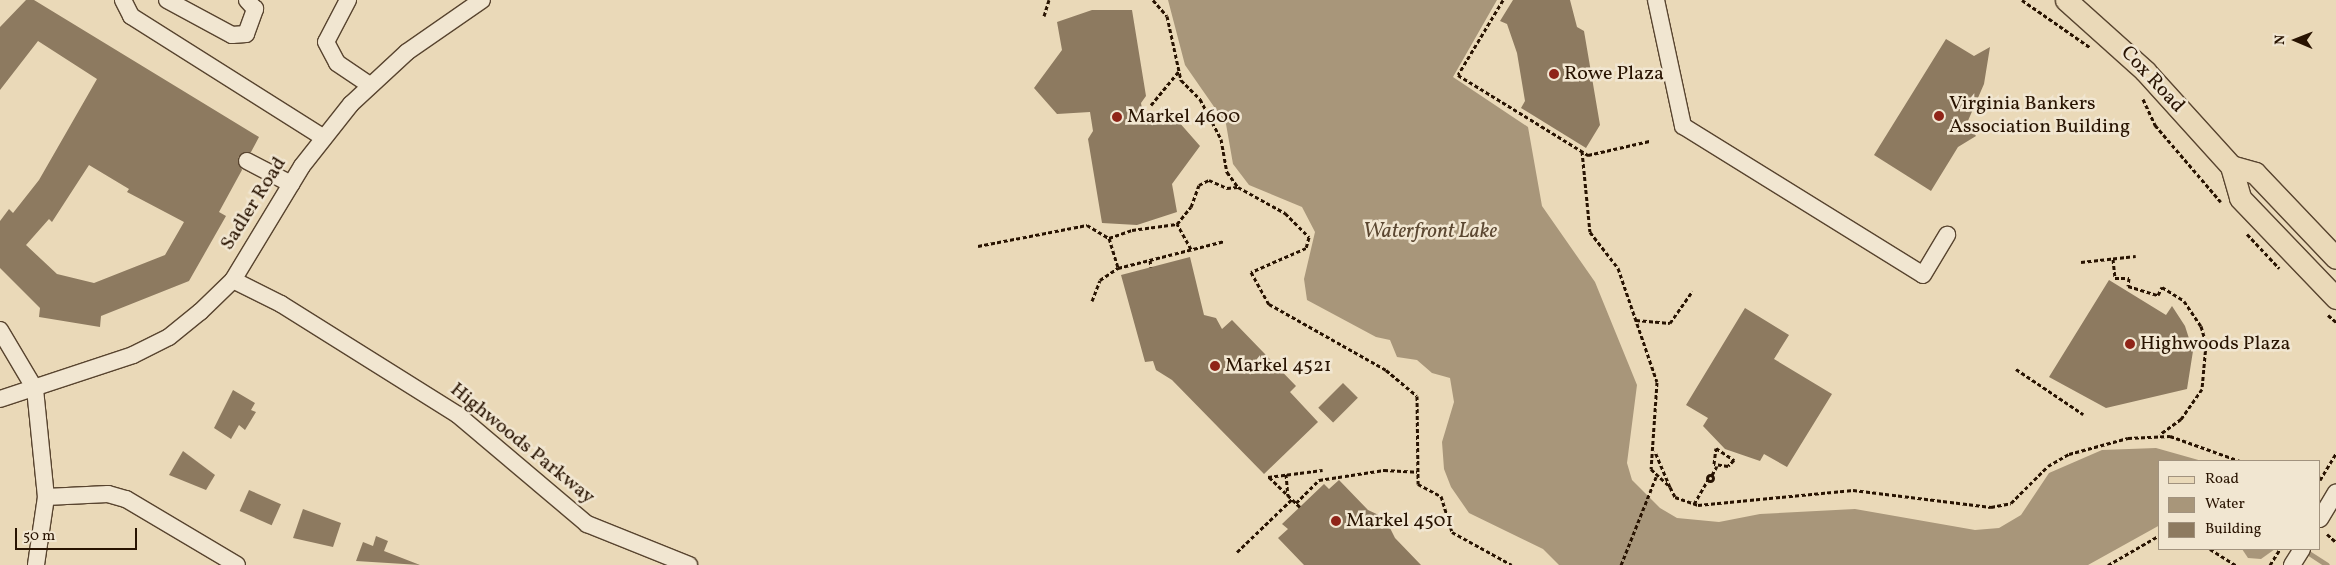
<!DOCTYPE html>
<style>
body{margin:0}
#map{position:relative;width:2336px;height:565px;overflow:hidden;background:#ead9b8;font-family:Vollkorn,serif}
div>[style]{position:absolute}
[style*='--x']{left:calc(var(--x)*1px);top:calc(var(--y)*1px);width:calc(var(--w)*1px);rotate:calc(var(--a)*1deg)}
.water>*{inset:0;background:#a8967a}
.stream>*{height:5px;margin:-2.5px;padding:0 2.5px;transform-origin:2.5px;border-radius:2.5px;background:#a8967a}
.building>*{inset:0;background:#8d7a60;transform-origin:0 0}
.path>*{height:3px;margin-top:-1.5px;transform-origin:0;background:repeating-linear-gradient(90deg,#281301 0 4px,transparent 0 6.5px)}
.path>.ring{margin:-1.5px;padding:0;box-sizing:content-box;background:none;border:3px solid #281301;border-radius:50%}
.roads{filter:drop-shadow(1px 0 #58442f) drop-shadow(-1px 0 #58442f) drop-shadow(0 1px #58442f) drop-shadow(0 -1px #58442f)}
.minor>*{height:16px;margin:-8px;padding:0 8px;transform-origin:8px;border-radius:8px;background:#f1e6d1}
.major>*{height:21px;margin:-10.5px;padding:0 10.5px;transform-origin:10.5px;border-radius:10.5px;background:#ead9b8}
.dots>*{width:14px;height:14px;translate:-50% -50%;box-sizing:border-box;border:2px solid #f1e6d1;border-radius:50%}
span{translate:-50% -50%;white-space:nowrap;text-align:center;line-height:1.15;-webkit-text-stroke:5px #f1e6d1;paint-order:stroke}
.poi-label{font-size:20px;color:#281301}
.left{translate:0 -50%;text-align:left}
.street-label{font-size:20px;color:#281301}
.water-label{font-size:21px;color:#5b4731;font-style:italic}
.legend{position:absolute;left:2158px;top:460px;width:162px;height:90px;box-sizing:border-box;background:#f1e6d1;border:1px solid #a1927e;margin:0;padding:6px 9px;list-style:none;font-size:15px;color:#281301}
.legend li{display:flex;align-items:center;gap:10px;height:25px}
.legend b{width:25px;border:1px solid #a1927e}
.north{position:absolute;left:2271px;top:15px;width:50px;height:50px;-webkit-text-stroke:4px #f1e6d1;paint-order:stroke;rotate:271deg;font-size:14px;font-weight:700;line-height:20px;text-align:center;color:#281301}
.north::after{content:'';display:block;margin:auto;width:18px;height:22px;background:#281301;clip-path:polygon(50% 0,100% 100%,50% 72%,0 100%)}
.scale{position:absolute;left:15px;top:528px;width:122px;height:22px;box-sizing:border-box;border:2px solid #281301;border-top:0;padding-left:6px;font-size:15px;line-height:18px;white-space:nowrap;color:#281301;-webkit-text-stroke:4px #f1e6d1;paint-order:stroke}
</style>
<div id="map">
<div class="water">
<div style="clip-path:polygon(1168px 0,1497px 0,1453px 77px,1528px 127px,1542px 206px,1595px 282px,1637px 385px,1627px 463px,1632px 480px,1660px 508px,1677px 518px,1719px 522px,1760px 514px,1855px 509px,1975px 530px,1999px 528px,2021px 515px,2049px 473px,2102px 450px,2156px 448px,2202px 461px,2160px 461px,2160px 525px,2088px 565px,1559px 565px,1543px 549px,1469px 513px,1451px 487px,1444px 469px,1442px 442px,1454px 402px,1450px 378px,1432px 373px,1417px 360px,1397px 357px,1390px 340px,1376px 337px,1307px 300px,1304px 279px,1315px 232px,1302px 207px,1249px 185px,1233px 164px,1226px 124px,1185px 65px)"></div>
<div style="clip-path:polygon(2242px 549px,2275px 549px,2261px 559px,2248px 558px)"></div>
</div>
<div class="stream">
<div style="--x:2304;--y:550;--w:27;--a:33"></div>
</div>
<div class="building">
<div style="clip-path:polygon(evenodd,26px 0,34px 0,259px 137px,251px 152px,238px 157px,242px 170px,219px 212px,226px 216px,189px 281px,101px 316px,100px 327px,39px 317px,40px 308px,0 268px,0 221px,9px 209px,13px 213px,39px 180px,97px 79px,38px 41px,0 90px,0 27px,26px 0,89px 165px,129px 189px,127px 192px,184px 222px,165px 255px,94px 283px,57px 274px,26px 245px,49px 219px,52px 222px,89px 165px)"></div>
<div style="clip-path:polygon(1513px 0,1570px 0,1577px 27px,1584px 31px,1600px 125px,1586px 148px,1521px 108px,1525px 101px,1517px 53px,1507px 24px,1500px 21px)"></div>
<div style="clip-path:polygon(1092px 10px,1132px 10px,1146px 96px,1141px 103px,1144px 121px,1178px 121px,1200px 146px,1172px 184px,1177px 212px,1137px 225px,1102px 223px,1088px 139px,1093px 131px,1090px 112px,1057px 114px,1034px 88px,1062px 50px,1057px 22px)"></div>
<div style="clip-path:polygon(1946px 39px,1974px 56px,1990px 47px,1984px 84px,1967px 123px,1976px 136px,1958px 147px,1931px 191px,1874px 155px)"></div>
<div style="clip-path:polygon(1190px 257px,1204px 315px,1216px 318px,1222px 329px,1232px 320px,1296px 386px,1290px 392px,1318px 422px,1264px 474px,1172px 380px,1156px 370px,1153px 361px,1145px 362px,1121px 275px)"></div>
<div style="clip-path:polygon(2109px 280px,2166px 315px,2172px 306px,2185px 326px,2193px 351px,2187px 389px,2106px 408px,2049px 377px)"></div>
<div style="clip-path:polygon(1745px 308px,1789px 335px,1774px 359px,1832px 394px,1787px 467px,1764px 454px,1760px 461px,1725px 449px,1703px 426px,1708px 418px,1686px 405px)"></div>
<div style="left:1343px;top:383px;width:21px;height:35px;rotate:45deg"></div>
<div style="clip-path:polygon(233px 390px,255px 403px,251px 410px,256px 412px,245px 430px,239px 425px,231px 439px,214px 428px)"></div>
<div style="clip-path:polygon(183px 451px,215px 475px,206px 490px,169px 475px)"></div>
<div style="clip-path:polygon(1339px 480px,1368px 510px,1385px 518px,1395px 538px,1421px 565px,1304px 565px,1278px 538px,1288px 529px,1282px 524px,1324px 484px,1329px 489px)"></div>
<div style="left:249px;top:490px;width:35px;height:23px;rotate:24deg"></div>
<div style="clip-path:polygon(303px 509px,341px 523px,333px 547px,293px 538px)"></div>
<div style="clip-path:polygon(376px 536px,388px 541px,384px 551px,420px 565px,356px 561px,363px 542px,373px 546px)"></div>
</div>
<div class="path">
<div style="--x:1153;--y:0;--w:21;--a:49"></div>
<div style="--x:1167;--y:16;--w:66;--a:77.7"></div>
<div style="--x:1181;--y:80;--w:27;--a:45"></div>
<div style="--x:1200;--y:99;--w:45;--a:62.3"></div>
<div style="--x:1221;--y:139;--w:34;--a:80"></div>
<div style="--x:1227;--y:172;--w:19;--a:54"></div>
<div style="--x:1238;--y:187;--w:54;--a:29"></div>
<div style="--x:1285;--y:213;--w:34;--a:45"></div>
<div style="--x:1309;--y:237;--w:11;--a:105"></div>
<div style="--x:1306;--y:248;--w:60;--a:156.4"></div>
<div style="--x:1251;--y:272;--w:37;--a:61"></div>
<div style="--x:1269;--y:304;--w:134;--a:29.4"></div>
<div style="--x:1386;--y:370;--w:40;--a:40"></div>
<div style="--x:1417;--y:396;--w:88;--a:89.3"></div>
<div style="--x:1418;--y:484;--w:26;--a:28"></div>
<div style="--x:1441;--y:496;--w:38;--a:73"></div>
<div style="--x:1452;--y:532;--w:68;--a:28.8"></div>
<div style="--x:1503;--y:0;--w:87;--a:121"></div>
<div style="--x:1458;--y:75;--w:153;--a:31.6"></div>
<div style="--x:1588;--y:155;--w:63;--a:-12.9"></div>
<div style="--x:2022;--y:0;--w:84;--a:34.8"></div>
<div style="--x:1044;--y:16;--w:17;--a:-73"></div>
<div style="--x:2143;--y:99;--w:29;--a:65"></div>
<div style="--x:2155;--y:125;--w:101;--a:49.4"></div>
<div style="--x:1151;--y:105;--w:44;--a:-50.5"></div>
<div style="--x:1582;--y:151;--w:81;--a:84.4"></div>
<div style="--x:1590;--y:232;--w:46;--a:52.1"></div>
<div style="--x:1618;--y:268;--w:120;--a:71.1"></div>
<div style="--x:1657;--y:382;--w:87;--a:93.9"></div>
<div style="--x:1651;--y:469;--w:26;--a:43"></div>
<div style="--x:1670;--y:487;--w:39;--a:-113"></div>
<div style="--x:2247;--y:234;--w:47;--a:46.7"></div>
<div style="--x:1109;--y:238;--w:31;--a:73"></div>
<div style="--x:978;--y:246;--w:111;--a:-10.9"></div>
<div style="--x:1087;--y:225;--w:26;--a:31"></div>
<div style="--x:1109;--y:238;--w:24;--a:-19"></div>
<div style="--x:1132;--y:230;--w:45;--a:-7.6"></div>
<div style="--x:1191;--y:249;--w:29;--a:-119"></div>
<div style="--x:1177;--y:224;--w:22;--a:-51"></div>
<div style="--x:1191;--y:207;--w:23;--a:-70"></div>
<div style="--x:1199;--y:185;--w:11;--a:-27"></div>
<div style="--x:1209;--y:180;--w:20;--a:24"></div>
<div style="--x:1227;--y:188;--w:11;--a:-5"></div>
<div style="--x:2113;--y:259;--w:19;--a:84"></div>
<div style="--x:2115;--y:278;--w:14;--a:0"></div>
<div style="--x:2129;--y:278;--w:8;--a:97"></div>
<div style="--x:2128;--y:286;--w:31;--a:17"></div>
<div style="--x:2158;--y:295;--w:9;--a:-63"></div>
<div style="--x:2162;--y:287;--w:26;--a:32"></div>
<div style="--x:2184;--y:301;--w:30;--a:56"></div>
<div style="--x:2201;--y:326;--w:19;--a:74"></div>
<div style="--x:2206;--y:344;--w:45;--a:95.1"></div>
<div style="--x:2202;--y:389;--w:37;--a:125"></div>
<div style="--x:2181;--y:419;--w:26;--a:144"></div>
<div style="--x:1150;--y:260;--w:7;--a:82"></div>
<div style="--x:2081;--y:262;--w:55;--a:-6.2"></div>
<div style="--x:1092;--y:301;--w:22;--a:-69"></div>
<div style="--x:1100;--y:280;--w:22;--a:-34"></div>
<div style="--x:1118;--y:268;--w:110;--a:-14.2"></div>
<div style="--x:2328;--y:315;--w:11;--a:41"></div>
<div style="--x:1636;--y:320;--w:34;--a:5"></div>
<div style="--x:1670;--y:323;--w:39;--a:-55"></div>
<div style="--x:2016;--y:369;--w:81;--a:33.9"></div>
<div style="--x:1716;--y:448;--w:22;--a:34"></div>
<div style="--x:1734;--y:460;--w:8;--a:135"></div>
<div style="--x:1728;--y:466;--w:14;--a:-172"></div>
<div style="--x:1714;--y:464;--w:16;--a:-83"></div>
<div style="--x:1286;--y:474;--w:22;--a:85"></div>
<div style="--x:1712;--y:475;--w:10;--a:-61"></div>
<div class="ring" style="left:1707px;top:475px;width:3px;height:3px"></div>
<div style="--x:1268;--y:477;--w:55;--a:-7.3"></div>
<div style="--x:1269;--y:477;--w:43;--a:44.1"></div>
<div style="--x:2320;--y:480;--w:31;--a:-59"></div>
<div style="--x:1670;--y:487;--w:11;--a:63"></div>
<div style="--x:1675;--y:497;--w:24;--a:19"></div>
<div style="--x:1698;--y:505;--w:156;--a:-5.5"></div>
<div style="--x:1853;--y:490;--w:139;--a:7"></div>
<div style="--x:1991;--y:507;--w:20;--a:-11"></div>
<div style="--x:2011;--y:503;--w:52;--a:-45"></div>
<div style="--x:2048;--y:466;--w:24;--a:-30"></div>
<div style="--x:2069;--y:454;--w:61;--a:-15.2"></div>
<div style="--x:2128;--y:438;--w:42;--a:-2.7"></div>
<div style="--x:2170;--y:436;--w:74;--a:19.7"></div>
<div style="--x:1296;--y:503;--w:33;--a:-45"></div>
<div style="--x:1319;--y:480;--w:66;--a:-8.7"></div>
<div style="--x:1384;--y:470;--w:33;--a:3"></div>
<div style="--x:1694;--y:504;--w:28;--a:-60"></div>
<div style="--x:2327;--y:534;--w:12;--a:42"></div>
<div style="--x:2210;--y:549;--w:31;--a:32"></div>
<div style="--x:1237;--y:552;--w:76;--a:-43.9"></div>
<div style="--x:1621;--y:565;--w:95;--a:-68.3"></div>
<div style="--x:2108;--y:565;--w:60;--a:-30"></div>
<div style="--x:2270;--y:565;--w:19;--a:-58"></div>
</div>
<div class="roads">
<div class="minor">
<div style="--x:123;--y:0;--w:18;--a:63"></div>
<div style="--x:131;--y:16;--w:228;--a:32.3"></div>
<div style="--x:167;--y:0;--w:74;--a:28.3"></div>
<div style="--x:232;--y:35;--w:14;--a:-4"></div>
<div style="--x:246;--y:34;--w:27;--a:-70"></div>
<div style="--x:255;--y:9;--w:12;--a:-132"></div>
<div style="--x:348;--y:0;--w:47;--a:117.6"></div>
<div style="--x:326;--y:42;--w:24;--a:62"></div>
<div style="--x:337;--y:63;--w:40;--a:34"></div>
<div style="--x:1656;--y:0;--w:129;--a:77.9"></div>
<div style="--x:1683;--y:126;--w:282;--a:31.8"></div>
<div style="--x:1923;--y:275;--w:47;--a:-59"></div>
<div style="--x:247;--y:161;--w:50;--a:27.6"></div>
<div style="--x:233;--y:280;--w:54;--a:26.6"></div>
<div style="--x:281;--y:304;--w:209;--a:32.1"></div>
<div style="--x:458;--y:415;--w:169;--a:40.2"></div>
<div style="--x:587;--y:524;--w:110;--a:21.9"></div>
<div style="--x:0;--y:330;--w:69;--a:59.3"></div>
<div style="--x:35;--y:389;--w:109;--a:84.2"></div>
<div style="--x:46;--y:497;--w:69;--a:98.4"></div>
<div style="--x:0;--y:399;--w:140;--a:-18.3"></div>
<div style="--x:133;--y:355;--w:40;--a:-26.6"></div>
<div style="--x:169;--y:337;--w:40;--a:-39"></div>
<div style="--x:200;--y:312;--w:46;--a:-44.1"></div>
<div style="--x:233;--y:280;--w:133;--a:-58.8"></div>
<div style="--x:302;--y:166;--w:79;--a:-51.7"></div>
<div style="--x:351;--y:104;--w:76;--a:-42.9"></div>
<div style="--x:407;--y:52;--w:91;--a:-34.7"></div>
<div style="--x:46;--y:497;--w:62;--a:-2.8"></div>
<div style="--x:108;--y:494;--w:19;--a:16"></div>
<div style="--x:126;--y:499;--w:129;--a:30.7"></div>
<div style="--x:2320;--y:519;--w:31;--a:-59"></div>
<div style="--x:2292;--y:565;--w:19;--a:-58"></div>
</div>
<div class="major">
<div style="--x:2066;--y:0;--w:106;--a:41.9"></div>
<div style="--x:2145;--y:71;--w:128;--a:47.8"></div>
<div style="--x:2231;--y:166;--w:33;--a:74"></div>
<div style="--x:2240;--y:198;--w:139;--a:46.2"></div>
<div style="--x:2231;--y:166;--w:25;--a:16"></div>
<div style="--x:2255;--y:173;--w:117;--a:46.4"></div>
</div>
</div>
<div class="dots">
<div style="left:1554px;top:74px;background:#8f2418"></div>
<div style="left:1939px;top:116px;background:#8f2418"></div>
<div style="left:1117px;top:117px;background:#8f2418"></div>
<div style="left:2130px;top:344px;background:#8f2418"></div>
<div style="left:1215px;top:366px;background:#8f2418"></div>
<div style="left:1336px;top:521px;background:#8f2418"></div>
</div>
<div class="poi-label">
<span class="left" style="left:1564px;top:74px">Rowe Plaza</span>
<span class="left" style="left:1949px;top:116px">Virginia Bankers<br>Association Building</span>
<span class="left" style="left:1127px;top:117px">Markel 4600</span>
<span class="left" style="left:2140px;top:344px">Highwoods Plaza</span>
<span class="left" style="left:1225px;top:366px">Markel 4521</span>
<span class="left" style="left:1346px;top:521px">Markel 4501</span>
</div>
<div class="street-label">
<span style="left:2152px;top:80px;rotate:47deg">Cox Road</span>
<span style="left:254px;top:204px;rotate:-58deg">Sadler Road</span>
<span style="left:522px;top:444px;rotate:39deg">Highwoods Parkway</span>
</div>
<div class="water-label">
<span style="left:1430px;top:232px">Waterfront Lake</span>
</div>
<ul class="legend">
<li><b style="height:6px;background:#ead9b8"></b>Road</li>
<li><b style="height:14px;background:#a8967a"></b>Water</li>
<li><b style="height:14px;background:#8d7a60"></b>Building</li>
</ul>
<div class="north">N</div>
<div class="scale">50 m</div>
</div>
